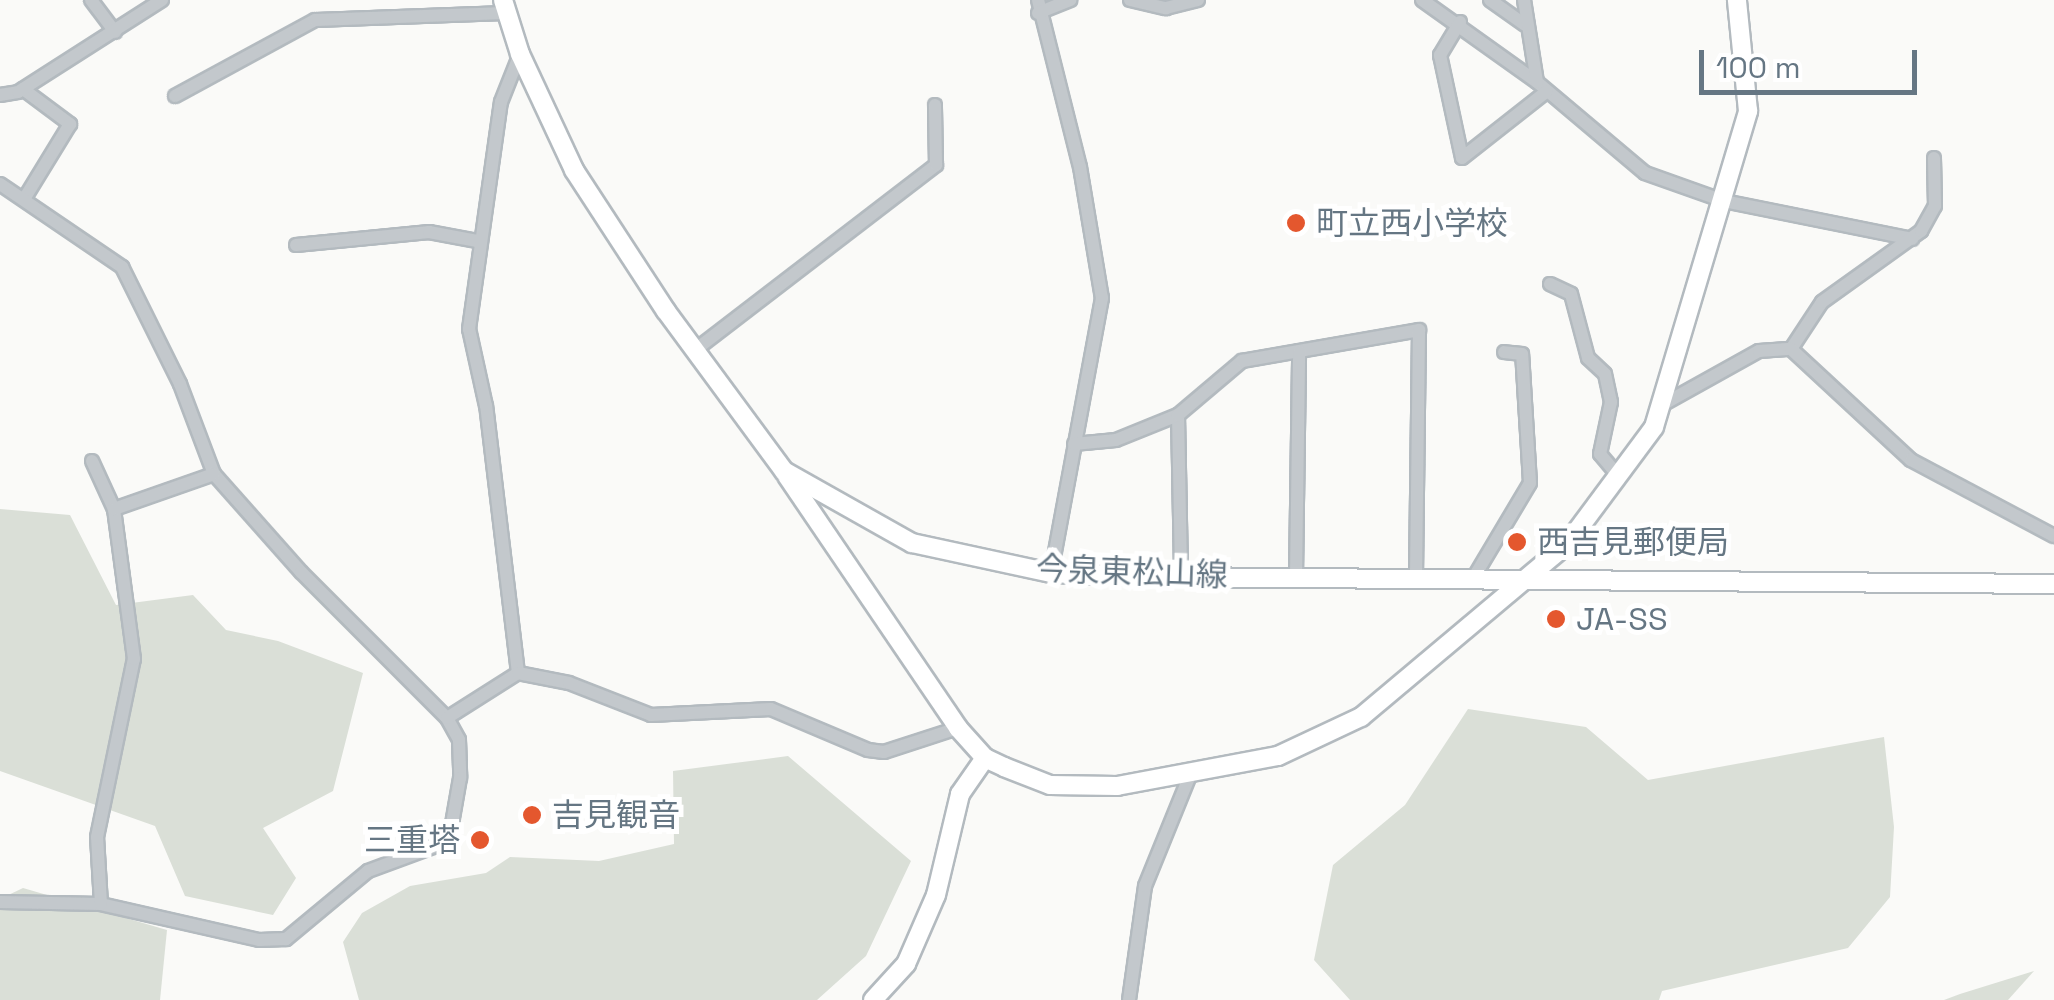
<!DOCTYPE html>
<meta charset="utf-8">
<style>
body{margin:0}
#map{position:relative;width:2054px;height:1000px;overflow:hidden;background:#fafaf8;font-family:"Space Grotesk","Noto Sans JP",sans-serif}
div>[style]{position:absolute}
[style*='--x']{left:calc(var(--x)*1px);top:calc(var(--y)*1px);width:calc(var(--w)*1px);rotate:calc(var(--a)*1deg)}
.green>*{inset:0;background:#dadfd7}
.roads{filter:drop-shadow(2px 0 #b3babf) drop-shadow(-2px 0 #b3babf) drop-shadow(0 2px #b3babf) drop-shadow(0 -2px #b3babf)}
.street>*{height:12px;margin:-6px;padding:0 6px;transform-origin:6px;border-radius:6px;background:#c3c8cc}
.secondary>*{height:18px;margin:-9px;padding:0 9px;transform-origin:9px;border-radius:9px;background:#fff}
.dots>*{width:28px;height:28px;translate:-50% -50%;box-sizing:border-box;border:5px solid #fff;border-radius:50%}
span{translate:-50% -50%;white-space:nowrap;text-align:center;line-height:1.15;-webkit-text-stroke:10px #fff;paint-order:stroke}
.poi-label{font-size:32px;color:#657683}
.left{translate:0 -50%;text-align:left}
.right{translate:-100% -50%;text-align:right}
.street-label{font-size:32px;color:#657683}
.scale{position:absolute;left:1699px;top:50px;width:218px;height:45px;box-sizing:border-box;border:5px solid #657683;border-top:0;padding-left:12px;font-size:30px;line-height:35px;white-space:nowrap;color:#657683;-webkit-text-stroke:8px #fff;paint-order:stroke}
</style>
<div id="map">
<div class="green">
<div style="clip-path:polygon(0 509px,70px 515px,116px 605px,193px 595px,226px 630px,278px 641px,363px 673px,333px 791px,263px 828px,296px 878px,273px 915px,185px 896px,155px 826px,0 771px)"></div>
<div style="clip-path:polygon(1468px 709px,1586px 727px,1648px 780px,1884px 737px,1894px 827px,1890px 897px,1848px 948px,1662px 991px,1659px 1000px,1350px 1000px,1314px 960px,1333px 865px,1405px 805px)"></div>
<div style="clip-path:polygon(788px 756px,911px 861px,866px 956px,817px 1000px,359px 1000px,343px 942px,362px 913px,410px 886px,486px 873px,510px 857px,599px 861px,674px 844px,673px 771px)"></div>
<div style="clip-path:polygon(23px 888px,167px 930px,160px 1000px,0 1000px,0 899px)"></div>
<div style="clip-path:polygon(2034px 971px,2008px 1000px,1944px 1000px,1960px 994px)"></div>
</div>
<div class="roads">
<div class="street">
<div style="--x:91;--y:0;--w:40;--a:53"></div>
<div style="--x:1038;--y:0;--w:172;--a:75.9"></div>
<div style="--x:1080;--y:167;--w:133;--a:80.5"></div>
<div style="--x:1102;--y:298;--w:280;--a:100.5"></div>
<div style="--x:1130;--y:0;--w:37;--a:13"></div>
<div style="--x:1166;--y:8;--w:33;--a:-14"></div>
<div style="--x:1422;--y:0;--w:141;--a:35.5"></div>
<div style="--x:1537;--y:82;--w:141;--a:40.1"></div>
<div style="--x:1645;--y:173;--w:84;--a:19.5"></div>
<div style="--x:1724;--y:201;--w:192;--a:11.4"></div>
<div style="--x:1490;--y:0;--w:43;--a:35.5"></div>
<div style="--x:1524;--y:0;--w:83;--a:81"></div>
<div style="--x:1038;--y:13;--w:35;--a:-22"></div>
<div style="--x:1460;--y:22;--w:39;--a:121"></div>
<div style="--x:1440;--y:55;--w:105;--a:77.9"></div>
<div style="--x:1462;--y:158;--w:108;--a:-38.2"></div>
<div style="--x:23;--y:89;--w:59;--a:36.7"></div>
<div style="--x:70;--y:124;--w:88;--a:121.5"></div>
<div style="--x:0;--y:95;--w:18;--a:-9"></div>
<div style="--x:18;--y:92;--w:171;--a:-32.6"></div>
<div style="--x:175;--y:96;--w:159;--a:-28.5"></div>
<div style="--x:315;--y:20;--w:191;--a:-2.1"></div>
<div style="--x:0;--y:184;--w:148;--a:34.2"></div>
<div style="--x:122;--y:267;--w:131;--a:63.6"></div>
<div style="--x:180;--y:384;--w:96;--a:69.3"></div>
<div style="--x:214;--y:474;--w:131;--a:48.4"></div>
<div style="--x:301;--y:572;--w:206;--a:45"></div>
<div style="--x:447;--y:718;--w:25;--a:61"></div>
<div style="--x:459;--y:740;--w:38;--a:88"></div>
<div style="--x:460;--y:778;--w:64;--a:99.9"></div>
<div style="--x:449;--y:841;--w:86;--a:159.7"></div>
<div style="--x:368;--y:871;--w:107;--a:140.3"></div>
<div style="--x:286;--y:939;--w:27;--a:178"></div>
<div style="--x:259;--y:940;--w:162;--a:-167.2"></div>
<div style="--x:101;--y:904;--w:101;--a:-178.9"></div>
<div style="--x:296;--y:245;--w:134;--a:-5.6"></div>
<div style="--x:429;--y:232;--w:49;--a:10.6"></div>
<div style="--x:1550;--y:284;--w:23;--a:25"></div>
<div style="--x:1571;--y:294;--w:66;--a:75.1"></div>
<div style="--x:1588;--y:358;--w:23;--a:43"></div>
<div style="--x:1605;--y:374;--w:29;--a:78"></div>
<div style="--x:1611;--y:402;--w:53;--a:101.9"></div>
<div style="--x:1600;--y:454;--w:30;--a:50"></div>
<div style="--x:1791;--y:349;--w:56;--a:-56.6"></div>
<div style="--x:1822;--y:302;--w:122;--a:-35.6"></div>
<div style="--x:1921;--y:231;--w:29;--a:-61"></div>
<div style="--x:1935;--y:206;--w:48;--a:-91.2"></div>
<div style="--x:695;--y:350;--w:304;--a:-37.5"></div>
<div style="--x:936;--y:165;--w:60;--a:-91"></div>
<div style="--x:1660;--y:406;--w:113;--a:-29.1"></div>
<div style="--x:1759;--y:351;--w:32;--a:-4"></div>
<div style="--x:1791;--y:349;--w:163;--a:42.8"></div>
<div style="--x:1911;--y:460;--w:162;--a:28"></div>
<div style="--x:1178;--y:415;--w:162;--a:88.9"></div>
<div style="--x:1074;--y:444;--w:42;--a:-5.4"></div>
<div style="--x:1116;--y:440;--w:67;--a:-22"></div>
<div style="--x:1178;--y:415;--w:84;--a:-40.2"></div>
<div style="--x:1242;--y:361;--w:180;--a:-9.9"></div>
<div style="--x:1419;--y:330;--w:247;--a:90.7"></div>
<div style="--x:92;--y:461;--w:53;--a:65.4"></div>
<div style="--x:1296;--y:576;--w:225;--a:-89.2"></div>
<div style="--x:1474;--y:577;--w:109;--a:-59.2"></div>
<div style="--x:1530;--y:483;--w:129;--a:-93.5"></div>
<div style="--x:1522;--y:354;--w:18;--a:-174"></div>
<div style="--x:518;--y:673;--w:269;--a:-96.8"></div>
<div style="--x:486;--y:406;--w:79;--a:-102.4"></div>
<div style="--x:469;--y:329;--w:229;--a:-82"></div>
<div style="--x:501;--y:102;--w:52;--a:-68.4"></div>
<div style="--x:447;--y:718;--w:84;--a:-32.4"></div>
<div style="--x:518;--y:673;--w:52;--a:11.1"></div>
<div style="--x:569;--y:683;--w:88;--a:21.3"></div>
<div style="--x:651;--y:715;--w:120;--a:-2.9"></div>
<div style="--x:771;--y:709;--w:105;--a:22.9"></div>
<div style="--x:868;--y:750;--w:16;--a:7"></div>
<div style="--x:884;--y:752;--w:78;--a:-18"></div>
<div style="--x:101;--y:904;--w:67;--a:-93.4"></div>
<div style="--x:97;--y:837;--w:182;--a:-78.3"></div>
<div style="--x:134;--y:659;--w:151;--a:-97.6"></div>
<div style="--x:114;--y:509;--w:106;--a:-19.3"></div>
<div style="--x:1129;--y:1000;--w:115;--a:-82"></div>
<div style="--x:1145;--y:886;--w:120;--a:-67.9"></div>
</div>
<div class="secondary">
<div style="--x:503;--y:0;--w:57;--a:72.5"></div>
<div style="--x:520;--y:54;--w:128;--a:65"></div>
<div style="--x:574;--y:170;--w:168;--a:56.9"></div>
<div style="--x:666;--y:311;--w:199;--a:53.6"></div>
<div style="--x:784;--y:471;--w:147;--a:29.4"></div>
<div style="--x:912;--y:543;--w:142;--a:12.2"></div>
<div style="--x:1051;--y:573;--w:114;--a:2"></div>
<div style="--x:1165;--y:577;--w:889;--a:0.45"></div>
<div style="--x:787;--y:476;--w:305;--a:55.8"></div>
<div style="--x:958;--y:728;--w:40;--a:48"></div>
<div style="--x:985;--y:758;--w:21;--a:25"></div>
<div style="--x:1004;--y:767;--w:49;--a:21.4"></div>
<div style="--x:1050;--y:785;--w:67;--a:0.9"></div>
<div style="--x:1117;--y:786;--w:164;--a:-10.6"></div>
<div style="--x:1278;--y:756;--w:92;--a:-25.2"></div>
<div style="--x:1361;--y:717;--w:270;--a:-40"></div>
<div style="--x:1568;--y:543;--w:144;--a:-53.4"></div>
<div style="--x:1654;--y:427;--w:330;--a:-73.4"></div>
<div style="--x:1748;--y:111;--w:112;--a:-95.7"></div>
<div style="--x:873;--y:1000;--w:49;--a:-47.5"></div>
<div style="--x:906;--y:964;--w:75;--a:-66.5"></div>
<div style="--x:936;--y:895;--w:104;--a:-76.6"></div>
<div style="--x:960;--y:794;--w:44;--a:-55.2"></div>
</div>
</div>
<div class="dots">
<div style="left:1296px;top:223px;background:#e4572e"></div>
<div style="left:1517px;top:542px;background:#e4572e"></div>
<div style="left:1556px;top:619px;background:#e4572e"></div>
<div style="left:532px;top:815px;background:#e4572e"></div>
<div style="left:480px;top:840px;background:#e4572e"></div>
</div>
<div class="poi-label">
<span class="left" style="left:1316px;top:223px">町立西小学校</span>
<span class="left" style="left:1537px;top:542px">西吉見郵便局</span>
<span class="left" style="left:1576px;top:619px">JA-SS</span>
<span class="left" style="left:552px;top:815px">吉見観音</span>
<span class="right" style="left:460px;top:840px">三重塔</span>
</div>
<div class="street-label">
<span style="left:1132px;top:572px;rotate:2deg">今泉東松山線</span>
</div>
<div class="scale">100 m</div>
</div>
